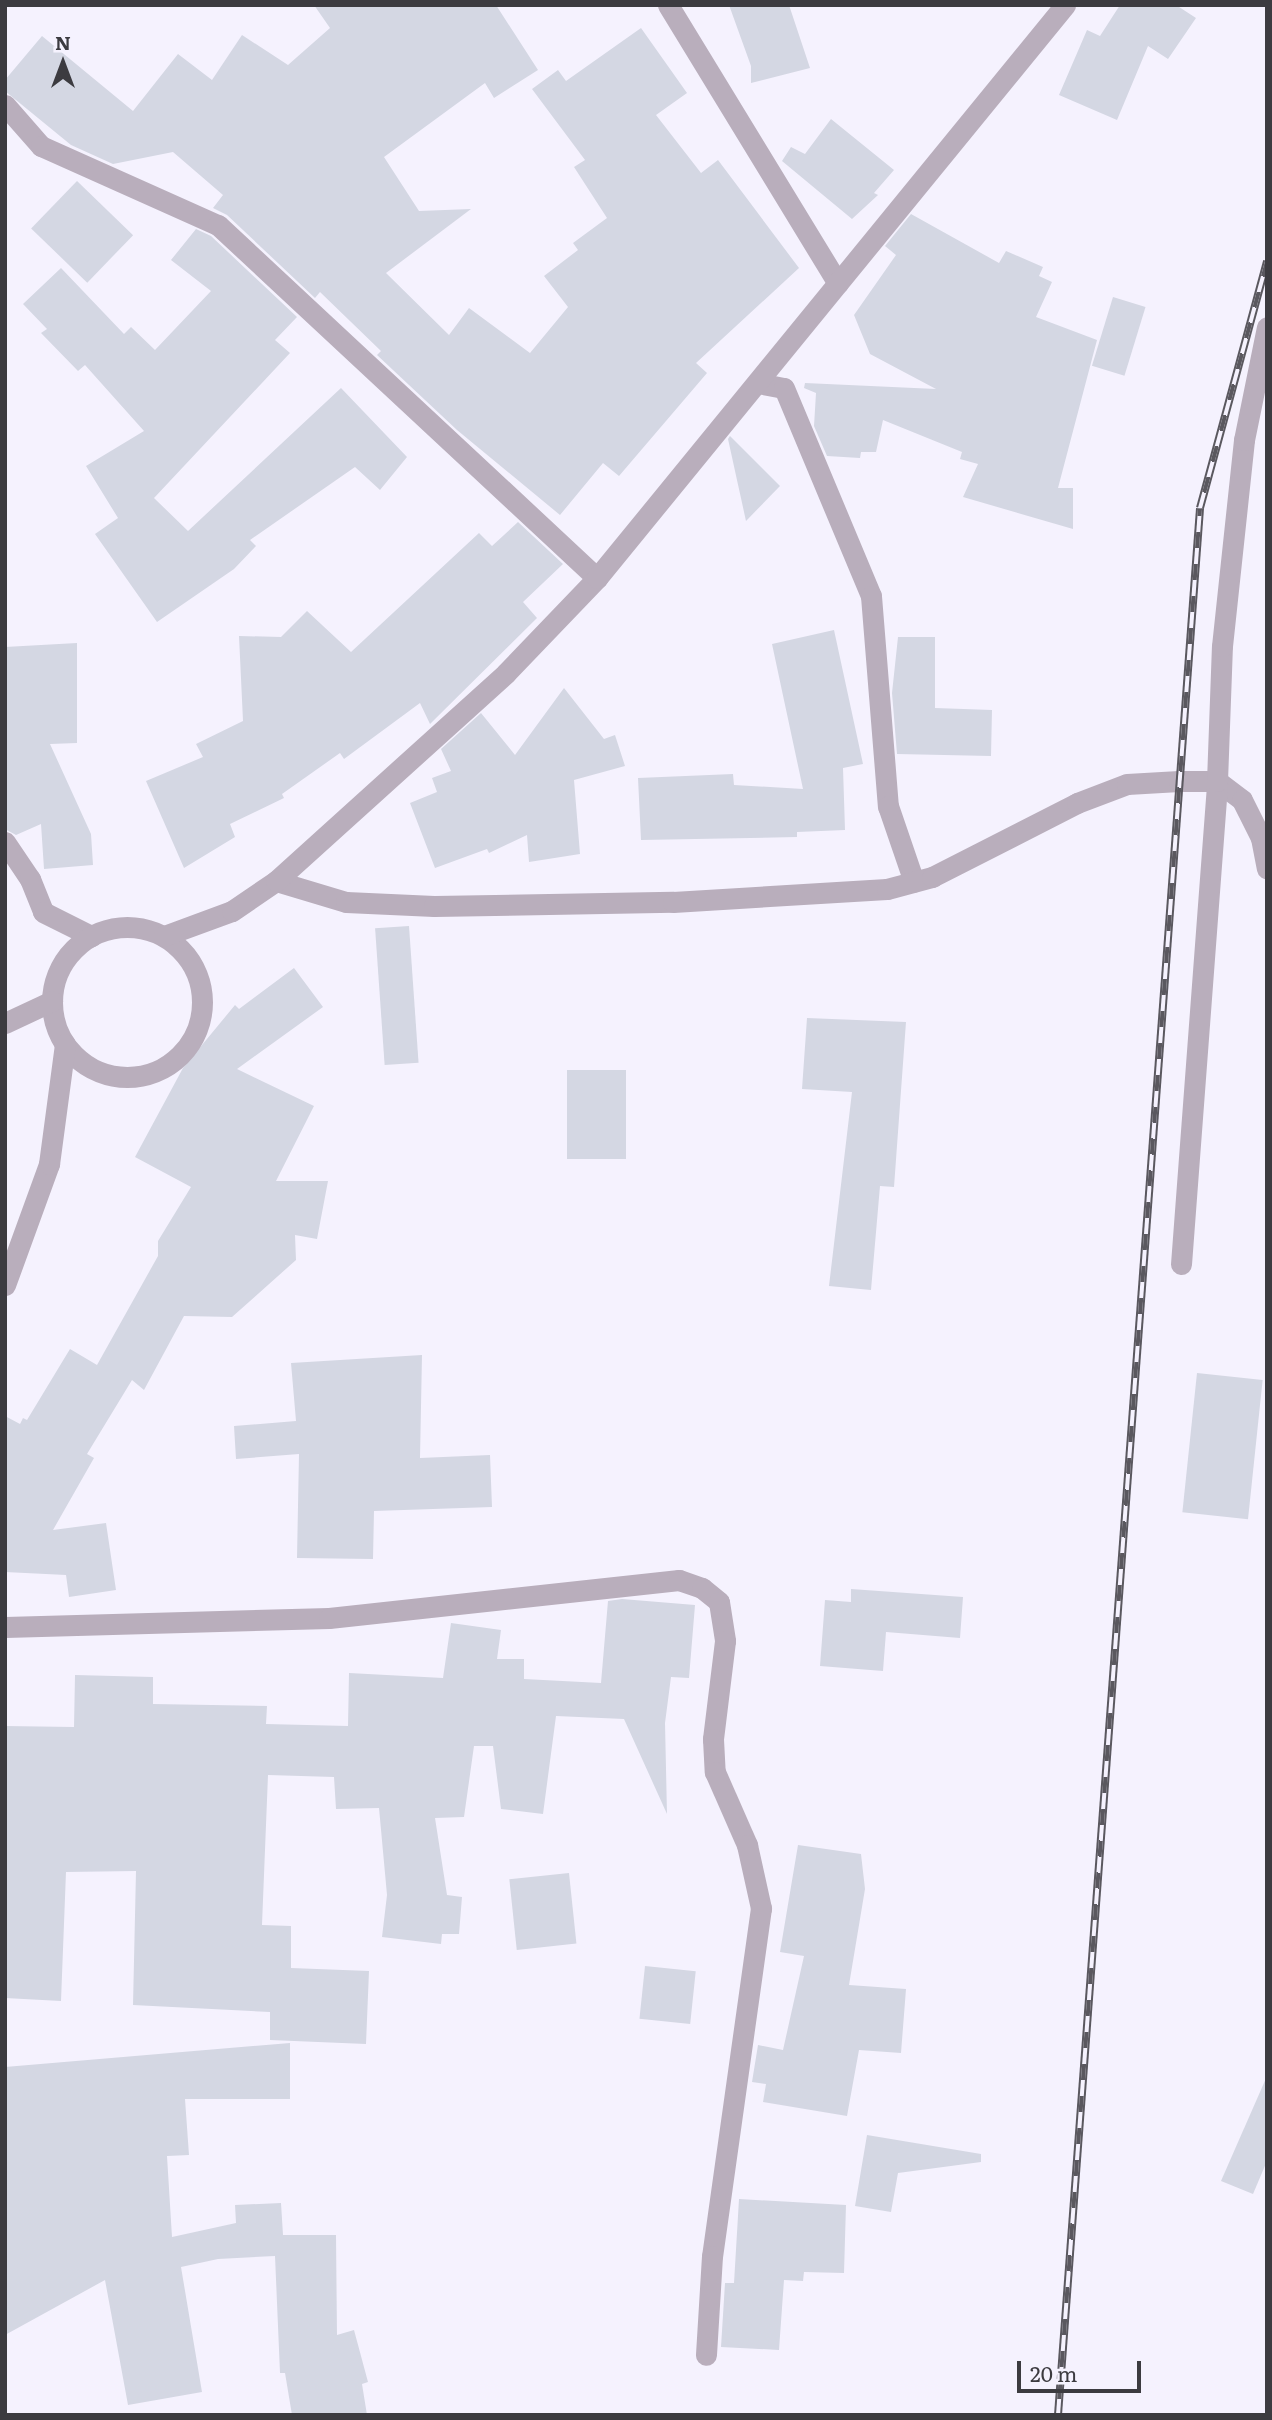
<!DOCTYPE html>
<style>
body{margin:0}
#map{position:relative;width:1272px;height:2420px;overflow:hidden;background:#f5f2fe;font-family:Literata,serif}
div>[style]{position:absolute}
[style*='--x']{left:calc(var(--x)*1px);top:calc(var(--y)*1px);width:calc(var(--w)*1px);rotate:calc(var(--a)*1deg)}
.building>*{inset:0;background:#d4d7e3;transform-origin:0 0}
.minor>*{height:21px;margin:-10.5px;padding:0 10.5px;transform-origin:10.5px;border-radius:10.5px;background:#b9aebc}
.minor>.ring{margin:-10.5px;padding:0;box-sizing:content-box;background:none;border:21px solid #b9aebc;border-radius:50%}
.rail>*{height:8px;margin-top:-4px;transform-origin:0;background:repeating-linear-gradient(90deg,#f5f2fe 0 16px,#5a585f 0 32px);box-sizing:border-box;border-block:2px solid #5a585f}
span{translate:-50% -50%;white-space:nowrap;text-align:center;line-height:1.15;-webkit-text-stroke:5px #f5f2fe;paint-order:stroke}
.frame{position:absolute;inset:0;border:7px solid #3c3b40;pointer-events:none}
.north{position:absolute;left:28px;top:28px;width:70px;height:70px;-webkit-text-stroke:5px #f5f2fe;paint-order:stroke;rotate:0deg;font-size:19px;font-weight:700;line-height:28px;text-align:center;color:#3c3b40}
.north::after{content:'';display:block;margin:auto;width:24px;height:32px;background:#3c3b40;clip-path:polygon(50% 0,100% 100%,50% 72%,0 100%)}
.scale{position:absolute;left:1017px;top:2361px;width:124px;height:32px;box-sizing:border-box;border:4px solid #3c3b40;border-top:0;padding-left:9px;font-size:21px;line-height:24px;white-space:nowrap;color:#3c3b40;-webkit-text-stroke:5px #f5f2fe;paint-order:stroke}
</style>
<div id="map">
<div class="building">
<div style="clip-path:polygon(314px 5px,496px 5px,538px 70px,494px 98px,485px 83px,384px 157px,419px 211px,471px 209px,386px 273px,449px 335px,469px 308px,530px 353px,568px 307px,544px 276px,578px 250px,573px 243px,607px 218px,574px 167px,585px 160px,532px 89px,558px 70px,566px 81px,641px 28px,687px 93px,656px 115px,701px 173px,718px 160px,799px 268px,696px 363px,707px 373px,619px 476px,603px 463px,560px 515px,457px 430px,377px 355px,381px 351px,320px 292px,315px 298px,227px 215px,213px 208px,223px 195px,173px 152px,113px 164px,71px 145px,5px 91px,5px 80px,42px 36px,133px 111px,178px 54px,212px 80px,242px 35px,288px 65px,330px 28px)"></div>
<div style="clip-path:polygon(729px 5px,789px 5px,810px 68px,751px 83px,751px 66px)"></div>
<div style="clip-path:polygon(1120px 5px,1176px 5px,1196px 18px,1168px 59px,1148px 46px,1117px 120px,1059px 95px,1087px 30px,1100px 36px)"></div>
<div style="clip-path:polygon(831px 119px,894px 170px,874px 193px,878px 195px,852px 219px,782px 161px,791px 147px,805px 154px)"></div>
<div style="left:77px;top:181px;width:78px;height:66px;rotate:44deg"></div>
<div style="clip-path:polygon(911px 214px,999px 263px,1006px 251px,1043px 267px,1039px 276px,1052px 282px,1036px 317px,1097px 340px,1058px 488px,1073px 488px,1073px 529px,963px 497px,978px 464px,960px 459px,962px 452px,883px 420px,876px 452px,861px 452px,860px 458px,827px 456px,814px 426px,816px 393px,804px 388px,805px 383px,936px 389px,870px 354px,854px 315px,896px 255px,885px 246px)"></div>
<div style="clip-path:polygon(196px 229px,211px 236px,297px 317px,275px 340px,290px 353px,154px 498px,188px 531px,341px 388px,407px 457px,380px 490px,355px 467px,250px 540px,256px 546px,234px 569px,157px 622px,95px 534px,118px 518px,86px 466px,144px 431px,85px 365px,78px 371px,41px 333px,47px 329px,23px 304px,61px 268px,124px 334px,131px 327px,155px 350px,211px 291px,171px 260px)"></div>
<div style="left:1113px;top:297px;width:34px;height:72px;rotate:17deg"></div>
<div style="clip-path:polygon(730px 436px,780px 486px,746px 521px,728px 439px)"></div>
<div style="clip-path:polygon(518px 522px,563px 564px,523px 602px,537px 618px,430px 724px,420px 703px,344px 759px,340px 753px,282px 794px,284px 798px,230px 824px,235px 837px,184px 868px,146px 781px,203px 757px,196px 744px,243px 721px,239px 636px,281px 637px,307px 611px,351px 652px,479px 533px,492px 546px)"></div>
<div style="clip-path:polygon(834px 630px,863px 764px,843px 768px,845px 830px,797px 832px,797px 837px,641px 840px,638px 778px,733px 774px,734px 785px,803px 789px,772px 644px)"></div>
<div style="clip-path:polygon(898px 637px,935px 637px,935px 708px,992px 710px,991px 756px,897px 754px,892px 693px)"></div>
<div style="clip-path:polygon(77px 643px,77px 743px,50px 744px,91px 834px,93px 865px,44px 869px,41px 824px,16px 835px,5px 829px,5px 647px)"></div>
<div style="clip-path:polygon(564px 688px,604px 739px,615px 735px,625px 766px,574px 780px,580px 854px,529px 862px,527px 835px,489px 853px,487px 849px,435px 868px,410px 803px,437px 792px,432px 778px,451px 771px,441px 749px,481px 713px,515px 755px)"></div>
<div style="left:409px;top:926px;width:137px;height:34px;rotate:86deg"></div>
<div style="clip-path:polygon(294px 968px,323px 1007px,237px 1069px,314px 1106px,276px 1181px,328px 1181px,317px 1239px,295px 1235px,296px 1260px,232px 1317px,184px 1316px,144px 1390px,132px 1380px,87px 1454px,94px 1458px,53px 1530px,106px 1523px,116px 1590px,69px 1597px,66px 1575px,5px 1572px,5px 1416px,20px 1424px,23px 1418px,27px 1420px,70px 1349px,97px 1365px,158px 1256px,158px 1241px,191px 1187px,135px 1157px,183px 1068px,235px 1005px,239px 1009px)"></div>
<div style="clip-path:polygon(807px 1018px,906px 1022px,894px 1187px,880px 1186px,871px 1290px,829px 1286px,852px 1092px,802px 1089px)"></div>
<div style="left:567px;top:1070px;width:59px;height:89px"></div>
<div style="clip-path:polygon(422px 1355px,420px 1458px,490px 1455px,492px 1507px,374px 1511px,373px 1559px,297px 1558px,299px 1454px,236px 1459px,234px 1426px,296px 1421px,291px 1363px)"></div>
<div style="left:1197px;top:1373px;width:66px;height:140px;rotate:6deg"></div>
<div style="clip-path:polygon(851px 1589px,963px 1597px,960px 1638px,886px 1632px,883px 1671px,820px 1666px,825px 1600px,851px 1602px)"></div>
<div style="clip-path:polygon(622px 1599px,695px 1605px,689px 1678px,671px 1677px,665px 1723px,667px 1814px,624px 1719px,556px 1716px,543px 1814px,501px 1809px,493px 1746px,474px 1746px,464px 1817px,435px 1818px,447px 1895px,462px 1897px,459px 1934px,442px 1934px,441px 1944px,382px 1937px,387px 1895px,379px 1808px,336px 1809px,334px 1777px,268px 1775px,262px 1925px,291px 1926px,291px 1968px,369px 1971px,366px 2044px,270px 2040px,270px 2012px,133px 2005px,136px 1871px,66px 1872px,61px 2001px,5px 1998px,5px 1726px,74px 1727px,75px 1675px,153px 1677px,153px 1704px,267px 1706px,266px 1724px,348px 1726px,349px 1673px,443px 1678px,451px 1623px,501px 1630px,497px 1659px,524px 1659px,524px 1679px,601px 1683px,608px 1601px)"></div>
<div style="clip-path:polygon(798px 1845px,861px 1854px,865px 1889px,849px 1985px,906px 1989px,901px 2053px,859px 2050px,847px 2116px,763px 2102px,766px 2084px,752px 2082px,758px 2045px,783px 2050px,804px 1956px,780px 1952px)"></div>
<div style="left:569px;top:1873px;width:71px;height:60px;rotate:84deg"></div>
<div style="left:645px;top:1966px;width:51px;height:53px;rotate:6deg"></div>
<div style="clip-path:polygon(290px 2043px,290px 2099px,185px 2099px,189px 2155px,167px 2156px,172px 2237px,236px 2223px,235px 2205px,281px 2203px,283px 2235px,336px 2235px,337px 2335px,354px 2330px,368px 2382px,362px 2384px,367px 2415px,292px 2415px,285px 2373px,280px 2373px,275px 2256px,218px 2259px,181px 2267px,202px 2392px,128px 2405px,105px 2280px,5px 2335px,5px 2067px)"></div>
<div style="clip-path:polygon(1267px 2076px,1267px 2161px,1253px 2194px,1221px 2181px)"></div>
<div style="clip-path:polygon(867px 2135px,981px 2154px,981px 2162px,898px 2173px,891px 2212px,855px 2206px)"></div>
<div style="clip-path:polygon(739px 2199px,846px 2205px,844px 2273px,804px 2272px,803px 2281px,784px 2280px,779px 2350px,721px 2347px,725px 2283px,734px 2283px)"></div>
</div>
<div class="minor">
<div style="--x:668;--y:5;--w:326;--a:58.6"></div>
<div style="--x:5;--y:105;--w:55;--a:48.7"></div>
<div style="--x:41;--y:146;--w:194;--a:24.1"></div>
<div style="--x:218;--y:225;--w:518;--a:42.97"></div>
<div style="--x:758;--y:383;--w:26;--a:11"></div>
<div style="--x:784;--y:388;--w:225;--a:67.3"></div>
<div style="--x:871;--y:596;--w:211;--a:85.4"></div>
<div style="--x:888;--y:806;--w:80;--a:71.1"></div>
<div style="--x:5;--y:842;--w:45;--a:56"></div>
<div style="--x:30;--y:879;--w:35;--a:68"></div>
<div style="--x:43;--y:912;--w:54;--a:26.6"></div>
<div style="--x:276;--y:881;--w:73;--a:16.7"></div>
<div style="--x:346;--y:902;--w:88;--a:2.6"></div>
<div style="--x:434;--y:906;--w:239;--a:-1"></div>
<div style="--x:673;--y:902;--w:214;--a:-3.5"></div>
<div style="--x:887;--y:889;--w:47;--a:-14.9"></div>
<div style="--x:932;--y:877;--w:163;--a:-27"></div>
<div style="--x:1077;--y:803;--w:53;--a:-20.8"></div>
<div style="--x:1127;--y:784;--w:52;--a:-3.3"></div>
<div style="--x:1179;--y:781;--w:38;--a:0"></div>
<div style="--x:1217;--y:781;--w:31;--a:37"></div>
<div style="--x:1242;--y:800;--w:42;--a:63.4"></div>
<div style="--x:1261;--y:838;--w:31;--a:79"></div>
<div class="ring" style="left:52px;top:927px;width:129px;height:129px"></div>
<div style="--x:164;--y:936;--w:72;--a:-20.2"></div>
<div style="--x:232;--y:911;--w:53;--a:-34.3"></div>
<div style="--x:276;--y:881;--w:310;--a:-42.1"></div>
<div style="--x:506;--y:673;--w:132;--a:-46.2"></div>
<div style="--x:597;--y:578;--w:740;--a:-50.76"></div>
<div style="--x:5;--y:1023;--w:52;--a:-25.1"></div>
<div style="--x:1181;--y:1264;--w:484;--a:-85.7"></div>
<div style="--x:1217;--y:781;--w:135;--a:-87.9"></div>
<div style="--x:1222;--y:646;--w:207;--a:-83.9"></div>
<div style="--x:1244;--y:440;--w:115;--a:-78.5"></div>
<div style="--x:5;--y:1285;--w:129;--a:-70"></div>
<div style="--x:49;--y:1164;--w:121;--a:-82.4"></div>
<div style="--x:5;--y:1627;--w:324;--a:-1.6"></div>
<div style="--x:329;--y:1618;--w:352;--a:-6.2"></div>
<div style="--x:679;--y:1580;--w:24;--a:19"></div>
<div style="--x:702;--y:1588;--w:22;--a:39"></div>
<div style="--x:719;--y:1602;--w:39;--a:81"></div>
<div style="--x:725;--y:1641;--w:99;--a:97"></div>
<div style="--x:713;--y:1739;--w:33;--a:87"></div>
<div style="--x:715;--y:1772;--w:80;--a:66.3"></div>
<div style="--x:747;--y:1845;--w:65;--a:77.5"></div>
<div style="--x:761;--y:1908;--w:351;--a:98"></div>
<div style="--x:712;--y:2256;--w:99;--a:93.5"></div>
</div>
<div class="rail">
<div style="--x:1058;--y:2415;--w:1912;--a:-85.74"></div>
<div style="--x:1200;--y:508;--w:256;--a:-74.8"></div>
</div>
<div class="frame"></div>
<div class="north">N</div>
<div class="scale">20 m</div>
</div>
